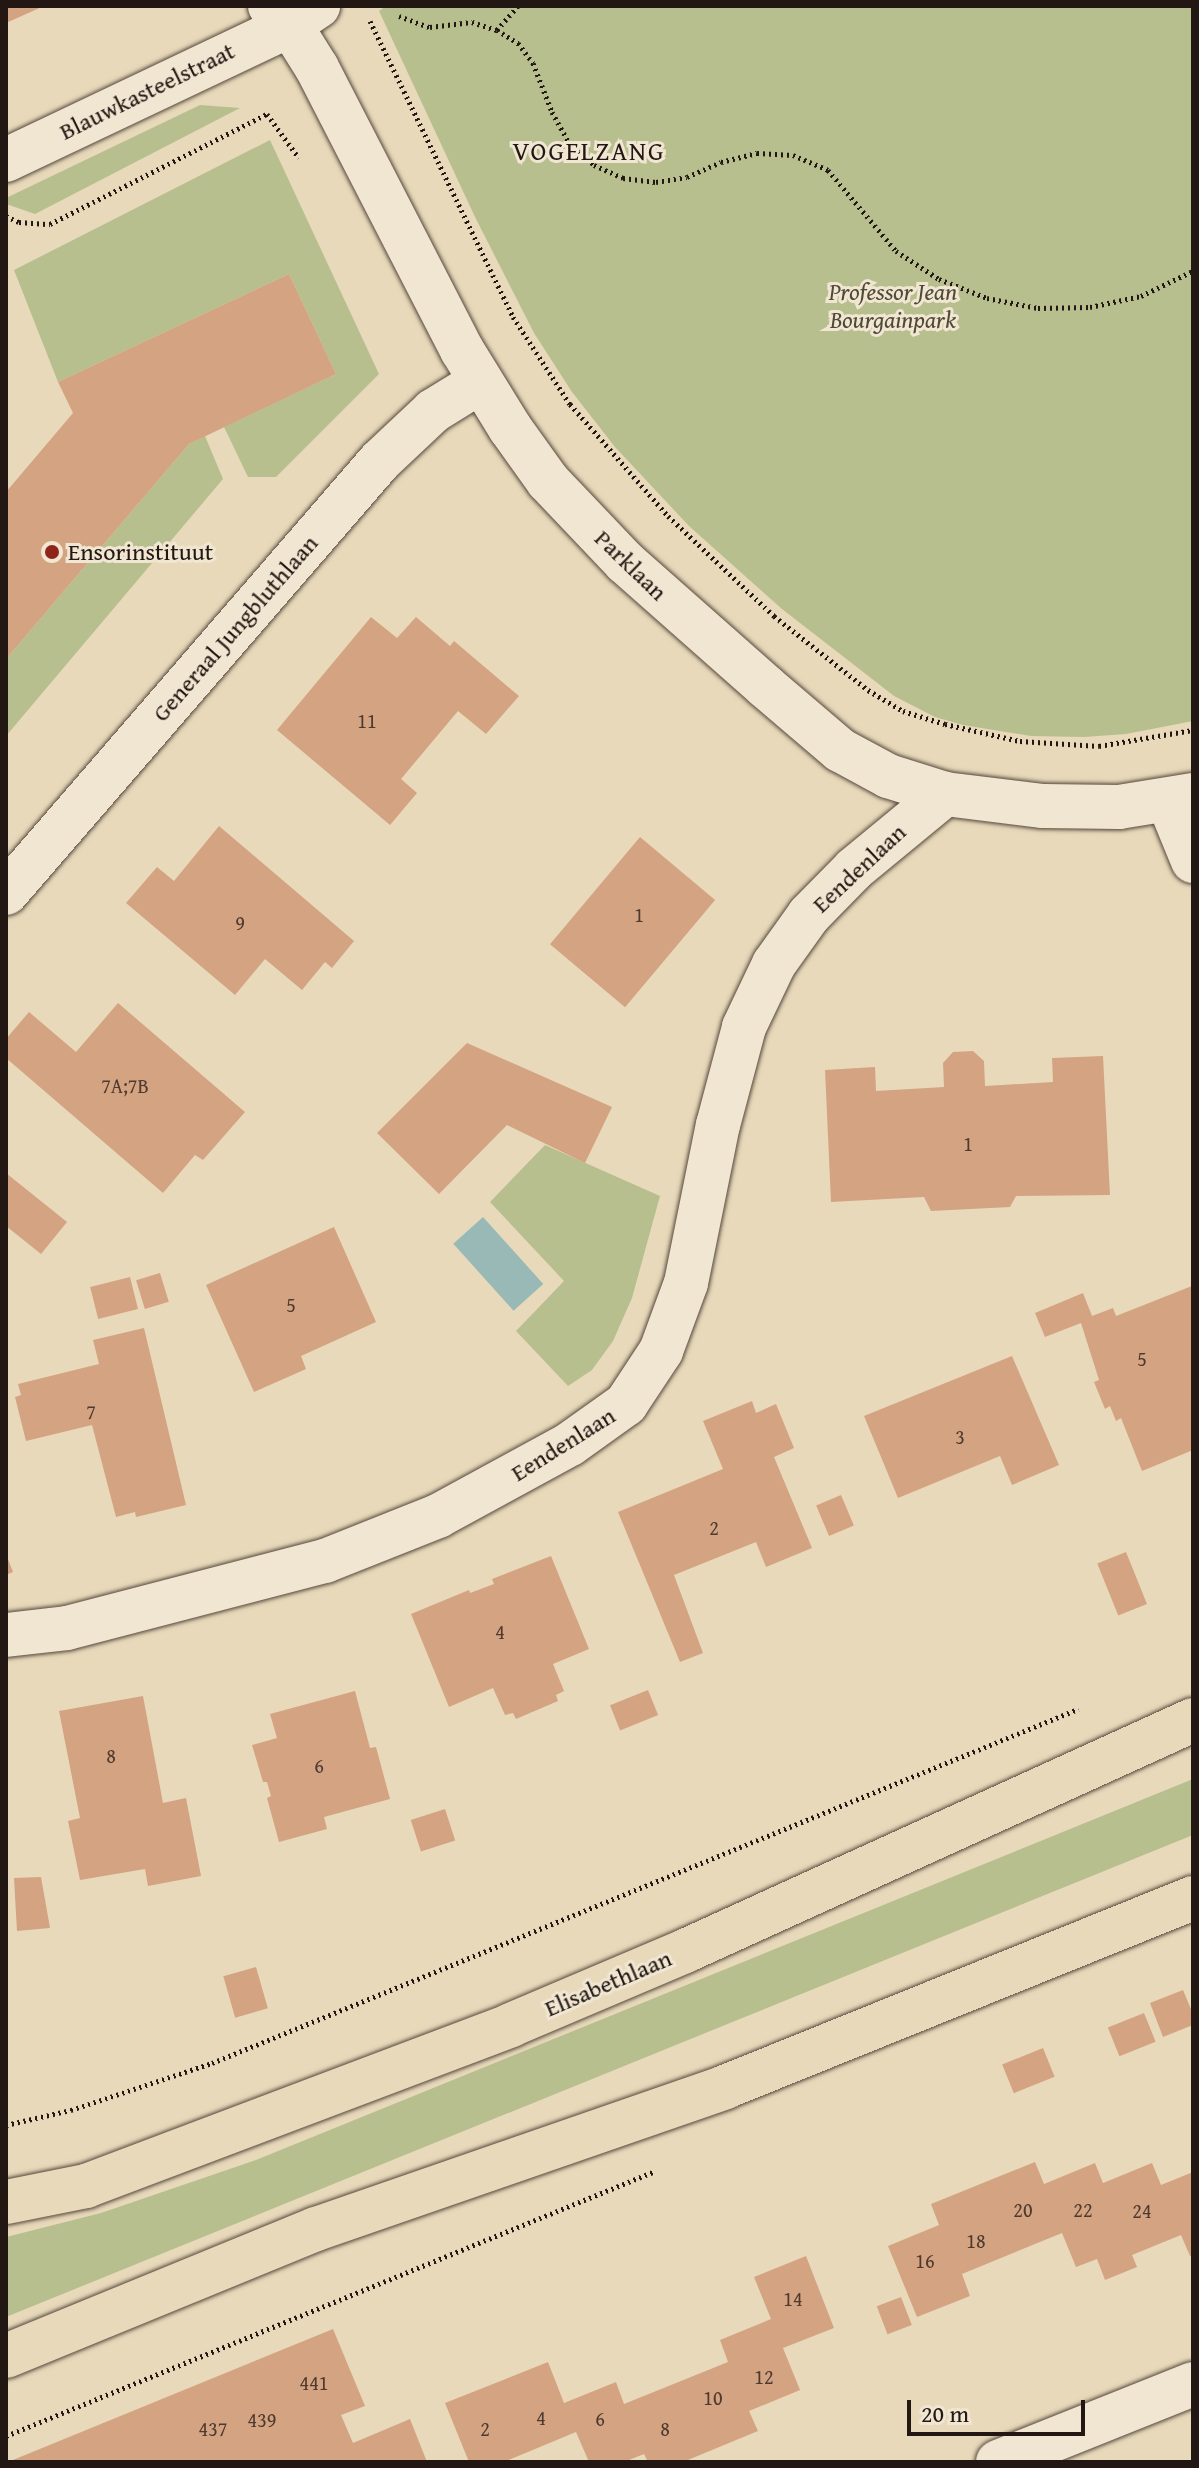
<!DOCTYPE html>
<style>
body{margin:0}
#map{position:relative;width:1199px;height:2468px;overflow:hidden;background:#e8d9ba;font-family:"Gentium Book Plus",serif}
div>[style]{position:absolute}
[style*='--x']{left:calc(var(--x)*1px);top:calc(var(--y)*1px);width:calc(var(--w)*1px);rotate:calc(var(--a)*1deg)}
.green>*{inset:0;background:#b8bf8e}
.water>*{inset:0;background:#98b9b5;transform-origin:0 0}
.building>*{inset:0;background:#d4a382;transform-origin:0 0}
.path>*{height:5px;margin-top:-2.5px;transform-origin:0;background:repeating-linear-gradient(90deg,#221712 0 2px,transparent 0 6px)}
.roads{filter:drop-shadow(0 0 2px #54483c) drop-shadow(0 0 2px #54483c)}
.minor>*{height:44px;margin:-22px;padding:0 22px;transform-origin:22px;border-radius:22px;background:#f0e6d2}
.major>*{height:44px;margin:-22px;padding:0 22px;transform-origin:22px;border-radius:22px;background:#e8d9ba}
.dots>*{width:22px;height:22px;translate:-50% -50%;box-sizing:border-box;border:4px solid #f0e6d2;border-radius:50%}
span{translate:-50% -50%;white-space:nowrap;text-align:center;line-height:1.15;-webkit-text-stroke:6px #f0e6d2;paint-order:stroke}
.number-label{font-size:20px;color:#4e3a2e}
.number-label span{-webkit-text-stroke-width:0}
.street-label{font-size:24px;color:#221712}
.park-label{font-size:24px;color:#4f4937;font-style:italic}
.poi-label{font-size:24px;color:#221712}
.left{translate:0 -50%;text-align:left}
.neighbourhood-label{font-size:26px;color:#221712;letter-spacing:2px}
.frame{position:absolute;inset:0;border:8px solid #221712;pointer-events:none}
.scale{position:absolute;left:907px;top:2400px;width:178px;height:36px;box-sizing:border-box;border:4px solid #221712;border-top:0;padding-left:10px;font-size:24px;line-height:28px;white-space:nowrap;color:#221712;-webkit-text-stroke:6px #f0e6d2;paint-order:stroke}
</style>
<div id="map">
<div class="green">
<div style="clip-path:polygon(386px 6px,1193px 6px,1193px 721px,1126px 734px,1084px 737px,1031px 736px,963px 725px,935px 717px,894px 696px,782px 609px,689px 526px,615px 447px,572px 392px,534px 333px,475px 217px,379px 11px)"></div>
<div style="clip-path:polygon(200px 105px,240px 108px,35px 214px,6px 204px,6px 198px)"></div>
<div style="clip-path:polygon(270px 140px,379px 374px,276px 477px,248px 477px,224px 427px,336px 374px,289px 274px,58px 382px,14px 270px)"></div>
<div style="clip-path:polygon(205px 436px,223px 479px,6px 736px,6px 659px,189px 444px)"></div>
<div style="clip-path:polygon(545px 1145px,660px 1196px,632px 1298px,613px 1341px,592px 1370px,568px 1386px,516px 1331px,564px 1281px,490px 1202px)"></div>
<div style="clip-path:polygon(1193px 1779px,1193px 1835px,6px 2317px,6px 2237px,101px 2213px,256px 2160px)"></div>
</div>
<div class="water">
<div style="left:483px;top:1217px;width:90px;height:40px;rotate:48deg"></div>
</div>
<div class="building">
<div style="clip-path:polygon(6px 6px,44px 6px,6px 23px)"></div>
<div style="clip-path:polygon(289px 274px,336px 374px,189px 444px,6px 659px,6px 492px,73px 413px,58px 382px)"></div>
<div style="clip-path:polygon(371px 617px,397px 638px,416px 617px,450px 646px,454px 641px,519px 696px,486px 734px,458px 711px,401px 779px,417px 793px,390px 825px,277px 730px)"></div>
<div style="clip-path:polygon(219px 826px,354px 941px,332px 968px,325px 962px,302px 990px,265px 959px,235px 995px,126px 903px,157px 867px,174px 881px)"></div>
<div style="left:640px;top:837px;width:98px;height:140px;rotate:40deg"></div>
<div style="clip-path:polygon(118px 1003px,245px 1112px,203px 1160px,195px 1155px,163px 1193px,6px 1058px,6px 1039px,29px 1012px,76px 1052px)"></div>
<div style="clip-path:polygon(467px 1043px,612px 1107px,585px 1163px,507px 1125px,439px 1194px,377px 1133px)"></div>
<div style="clip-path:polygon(973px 1051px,984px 1061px,985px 1086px,1053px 1082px,1052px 1058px,1103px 1056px,1110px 1195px,1016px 1196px,1010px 1207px,931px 1211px,924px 1197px,831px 1202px,825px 1070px,875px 1067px,876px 1091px,944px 1087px,943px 1063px,953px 1052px)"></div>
<div style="clip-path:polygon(6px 1173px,67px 1222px,41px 1254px,6px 1226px)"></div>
<div style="clip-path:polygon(334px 1227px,376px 1322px,301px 1356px,306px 1369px,254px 1392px,206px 1285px)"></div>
<div style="left:160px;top:1273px;width:30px;height:25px;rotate:73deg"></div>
<div style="left:130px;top:1277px;width:33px;height:41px;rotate:76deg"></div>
<div style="clip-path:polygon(1192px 1286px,1193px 1450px,1142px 1471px,1121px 1418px,1116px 1421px,1110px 1406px,1105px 1409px,1094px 1382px,1099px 1380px,1081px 1323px,1045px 1337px,1035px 1313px,1083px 1293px,1092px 1316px,1113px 1308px,1116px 1316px)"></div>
<div style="clip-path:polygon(144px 1328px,186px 1505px,136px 1517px,135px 1512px,116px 1517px,92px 1425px,26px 1441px,15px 1397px,21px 1395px,18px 1384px,99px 1364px,93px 1340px)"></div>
<div style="clip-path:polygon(1012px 1356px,1059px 1465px,1012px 1485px,1000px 1456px,898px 1498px,864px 1416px)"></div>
<div style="clip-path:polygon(752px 1401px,756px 1413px,776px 1404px,794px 1448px,774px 1457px,812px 1548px,766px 1567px,756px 1542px,674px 1575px,703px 1653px,680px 1662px,618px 1512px,723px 1469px,703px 1421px)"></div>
<div style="left:841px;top:1495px;width:33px;height:27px;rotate:67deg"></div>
<div style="left:1126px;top:1552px;width:56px;height:31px;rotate:68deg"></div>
<div style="clip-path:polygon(6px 1554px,13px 1572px,6px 1575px)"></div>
<div style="clip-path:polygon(551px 1556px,589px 1649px,553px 1664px,564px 1691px,556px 1695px,558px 1701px,516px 1719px,513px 1713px,505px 1715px,493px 1688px,449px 1707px,411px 1614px,469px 1590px,470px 1593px,494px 1584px,492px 1579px)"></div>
<div style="left:648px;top:1690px;width:27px;height:41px;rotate:68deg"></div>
<div style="clip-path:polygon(355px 1691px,370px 1748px,376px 1747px,390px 1799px,324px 1817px,327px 1829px,279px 1842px,267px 1798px,271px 1796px,267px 1782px,263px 1782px,252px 1745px,277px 1738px,270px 1714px)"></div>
<div style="clip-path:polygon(143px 1696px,163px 1803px,186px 1798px,201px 1876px,148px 1886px,145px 1869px,80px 1880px,68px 1821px,80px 1818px,59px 1711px)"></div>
<div style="left:445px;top:1809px;width:33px;height:36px;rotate:72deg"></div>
<div style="clip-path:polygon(41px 1877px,50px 1928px,17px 1931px,14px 1878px)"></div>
<div style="left:256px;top:1967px;width:43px;height:34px;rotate:74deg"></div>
<div style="clip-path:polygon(1183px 1990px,1193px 2014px,1193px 2025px,1163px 2037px,1150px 2003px)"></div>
<div style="left:1144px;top:2013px;width:31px;height:39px;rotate:68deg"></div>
<div style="left:1043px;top:2048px;width:31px;height:44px;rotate:68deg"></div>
<div style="clip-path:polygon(1035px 2162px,1044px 2184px,1095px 2163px,1103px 2183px,1152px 2163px,1161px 2185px,1193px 2172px,1193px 2255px,1190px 2256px,1181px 2235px,1132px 2255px,1137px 2267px,1105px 2280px,1097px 2259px,1076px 2267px,1062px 2233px,962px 2274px,970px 2296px,917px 2317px,888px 2246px,939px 2225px,931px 2204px)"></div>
<div style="clip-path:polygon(806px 2256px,834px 2328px,783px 2348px,800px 2390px,749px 2411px,758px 2431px,683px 2462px,648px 2462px,644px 2454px,624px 2462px,589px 2462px,576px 2432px,504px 2462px,469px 2462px,445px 2403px,548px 2362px,564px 2403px,616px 2382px,624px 2404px,728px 2362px,720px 2340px,771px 2319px,754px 2277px)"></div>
<div style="left:901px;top:2297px;width:30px;height:26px;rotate:69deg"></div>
<div style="clip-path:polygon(333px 2329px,365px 2406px,341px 2415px,353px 2443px,410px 2419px,427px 2462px,8px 2462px)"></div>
</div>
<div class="path">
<div style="--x:399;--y:16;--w:33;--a:20"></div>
<div style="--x:430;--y:27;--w:42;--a:-6.8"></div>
<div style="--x:472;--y:22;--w:26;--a:18"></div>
<div style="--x:497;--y:30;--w:25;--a:32"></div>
<div style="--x:518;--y:43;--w:25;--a:53"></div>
<div style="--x:533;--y:63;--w:53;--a:68.8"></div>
<div style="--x:552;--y:112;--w:35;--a:61"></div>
<div style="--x:569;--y:143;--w:33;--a:41"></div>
<div style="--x:594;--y:165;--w:32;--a:24"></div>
<div style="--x:623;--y:178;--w:33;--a:7"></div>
<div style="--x:656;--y:182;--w:31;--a:-9"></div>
<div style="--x:687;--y:177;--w:37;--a:-24"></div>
<div style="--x:721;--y:162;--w:37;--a:-14"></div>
<div style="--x:757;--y:153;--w:36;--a:3"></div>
<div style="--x:793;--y:155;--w:38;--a:23"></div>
<div style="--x:828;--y:170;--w:106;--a:50"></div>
<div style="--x:896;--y:251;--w:51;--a:33.1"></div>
<div style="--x:939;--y:279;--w:52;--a:21.6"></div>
<div style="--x:987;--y:298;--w:52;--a:11.1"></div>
<div style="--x:1038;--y:308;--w:52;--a:-1.1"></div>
<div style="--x:1090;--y:307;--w:52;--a:-12.2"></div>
<div style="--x:1141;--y:296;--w:58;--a:-25.7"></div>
<div style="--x:370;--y:21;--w:329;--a:64.2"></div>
<div style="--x:513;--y:317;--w:104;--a:56.8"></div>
<div style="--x:570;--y:404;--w:149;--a:48.8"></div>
<div style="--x:668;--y:516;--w:146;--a:43.3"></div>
<div style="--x:774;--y:616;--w:120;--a:38.2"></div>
<div style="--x:868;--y:690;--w:41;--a:31"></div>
<div style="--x:903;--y:711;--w:44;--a:17.2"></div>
<div style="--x:945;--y:724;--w:77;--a:12.8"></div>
<div style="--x:1020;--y:741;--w:79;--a:3.6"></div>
<div style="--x:1099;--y:746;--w:95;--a:-9.7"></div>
<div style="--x:497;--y:30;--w:32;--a:-49"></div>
<div style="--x:6;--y:216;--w:14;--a:25"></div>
<div style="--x:19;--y:222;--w:31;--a:4"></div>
<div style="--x:50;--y:224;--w:243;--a:-26.9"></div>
<div style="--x:267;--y:114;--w:54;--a:54"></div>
<div style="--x:6;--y:2125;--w:67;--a:-13"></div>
<div style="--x:71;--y:2110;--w:149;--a:-18.4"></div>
<div style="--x:212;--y:2063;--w:936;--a:-22.23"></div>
<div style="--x:6;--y:2436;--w:699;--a:-22.2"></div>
</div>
<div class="roads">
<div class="minor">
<div style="--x:270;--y:6;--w:28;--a:44"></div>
<div style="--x:290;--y:25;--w:51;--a:57.9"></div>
<div style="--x:317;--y:68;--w:317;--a:62.8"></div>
<div style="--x:462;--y:350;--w:92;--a:58.4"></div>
<div style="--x:510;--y:428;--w:65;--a:54.4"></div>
<div style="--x:548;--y:481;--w:112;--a:46.5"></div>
<div style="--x:625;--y:562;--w:187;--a:41.5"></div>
<div style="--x:765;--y:686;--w:99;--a:40.5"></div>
<div style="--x:840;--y:750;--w:55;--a:28.4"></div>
<div style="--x:888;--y:776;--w:60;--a:17.5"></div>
<div style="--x:945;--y:794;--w:99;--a:7"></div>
<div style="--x:1043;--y:806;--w:76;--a:0.8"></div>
<div style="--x:1119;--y:807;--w:75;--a:-9.2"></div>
<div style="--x:6;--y:160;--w:314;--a:-25.4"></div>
<div style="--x:290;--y:25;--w:34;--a:-34"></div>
<div style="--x:1168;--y:800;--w:66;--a:67.7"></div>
<div style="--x:6;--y:893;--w:571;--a:-49.12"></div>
<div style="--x:380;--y:461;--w:73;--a:-43.3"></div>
<div style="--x:433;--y:411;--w:55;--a:-31.7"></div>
<div style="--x:6;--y:1635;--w:61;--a:-6.5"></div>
<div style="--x:67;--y:1628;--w:267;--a:-14.6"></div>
<div style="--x:325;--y:1561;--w:122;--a:-21.7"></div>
<div style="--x:438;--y:1516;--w:150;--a:-28.6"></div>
<div style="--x:570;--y:1444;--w:69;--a:-35.5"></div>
<div style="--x:626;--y:1404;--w:64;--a:-56.6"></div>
<div style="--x:661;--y:1351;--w:72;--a:-69.8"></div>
<div style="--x:686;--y:1283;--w:161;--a:-78.6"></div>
<div style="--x:718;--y:1125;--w:101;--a:-75.1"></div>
<div style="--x:744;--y:1027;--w:70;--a:-64.5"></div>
<div style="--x:774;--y:964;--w:60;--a:-54.5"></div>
<div style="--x:809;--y:915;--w:64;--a:-45.6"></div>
<div style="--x:854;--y:869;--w:118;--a:-39.5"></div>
<div style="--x:998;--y:2462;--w:210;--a:-21.8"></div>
</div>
<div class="major">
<div style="--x:6;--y:2202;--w:82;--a:-11.3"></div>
<div style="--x:86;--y:2186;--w:454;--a:-20.7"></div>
<div style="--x:511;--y:2025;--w:189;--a:-23"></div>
<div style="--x:685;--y:1951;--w:558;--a:-24.45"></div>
<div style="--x:6;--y:2356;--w:335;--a:-22.3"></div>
<div style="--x:316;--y:2229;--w:433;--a:-19.1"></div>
<div style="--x:725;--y:2087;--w:505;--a:-21.99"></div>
</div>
</div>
<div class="dots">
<div style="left:52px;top:552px;background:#8f2418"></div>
</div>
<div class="number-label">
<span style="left:367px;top:720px">11</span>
<span style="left:639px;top:914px">1</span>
<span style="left:240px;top:922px">9</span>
<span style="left:125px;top:1085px">7A;7B</span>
<span style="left:968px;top:1143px">1</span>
<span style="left:291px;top:1304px">5</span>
<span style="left:1142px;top:1358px">5</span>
<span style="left:91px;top:1411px">7</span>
<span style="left:960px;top:1436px">3</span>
<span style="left:714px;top:1527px">2</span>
<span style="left:500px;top:1631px">4</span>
<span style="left:111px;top:1755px">8</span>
<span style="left:319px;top:1765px">6</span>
<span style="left:1023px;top:2209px">20</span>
<span style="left:1083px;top:2209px">22</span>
<span style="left:1142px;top:2210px">24</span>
<span style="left:976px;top:2240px">18</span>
<span style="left:925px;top:2260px">16</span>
<span style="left:793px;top:2298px">14</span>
<span style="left:764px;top:2376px">12</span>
<span style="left:314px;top:2382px">441</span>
<span style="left:713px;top:2397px">10</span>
<span style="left:541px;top:2417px">4</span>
<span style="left:600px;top:2418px">6</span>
<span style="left:262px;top:2419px">439</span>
<span style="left:213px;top:2428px">437</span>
<span style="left:485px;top:2428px">2</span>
<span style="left:665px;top:2428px">8</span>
</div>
<div class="street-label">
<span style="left:147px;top:91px;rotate:-26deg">Blauwkasteelstraat</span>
<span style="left:631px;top:565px;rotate:44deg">Parklaan</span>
<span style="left:235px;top:628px;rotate:-49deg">Generaal Jungbluthlaan</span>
<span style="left:859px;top:868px;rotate:-43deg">Eendenlaan</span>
<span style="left:563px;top:1444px;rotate:-32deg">Eendenlaan</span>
<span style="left:608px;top:1983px;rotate:-23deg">Elisabethlaan</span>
</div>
<div class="park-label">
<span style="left:893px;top:306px">Professor Jean<br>Bourgainpark</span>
</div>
<div class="poi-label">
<span class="left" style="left:68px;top:552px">Ensorinstituut</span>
</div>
<div class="neighbourhood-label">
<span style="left:589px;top:151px">VOGELZANG</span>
</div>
<div class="frame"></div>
<div class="scale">20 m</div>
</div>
